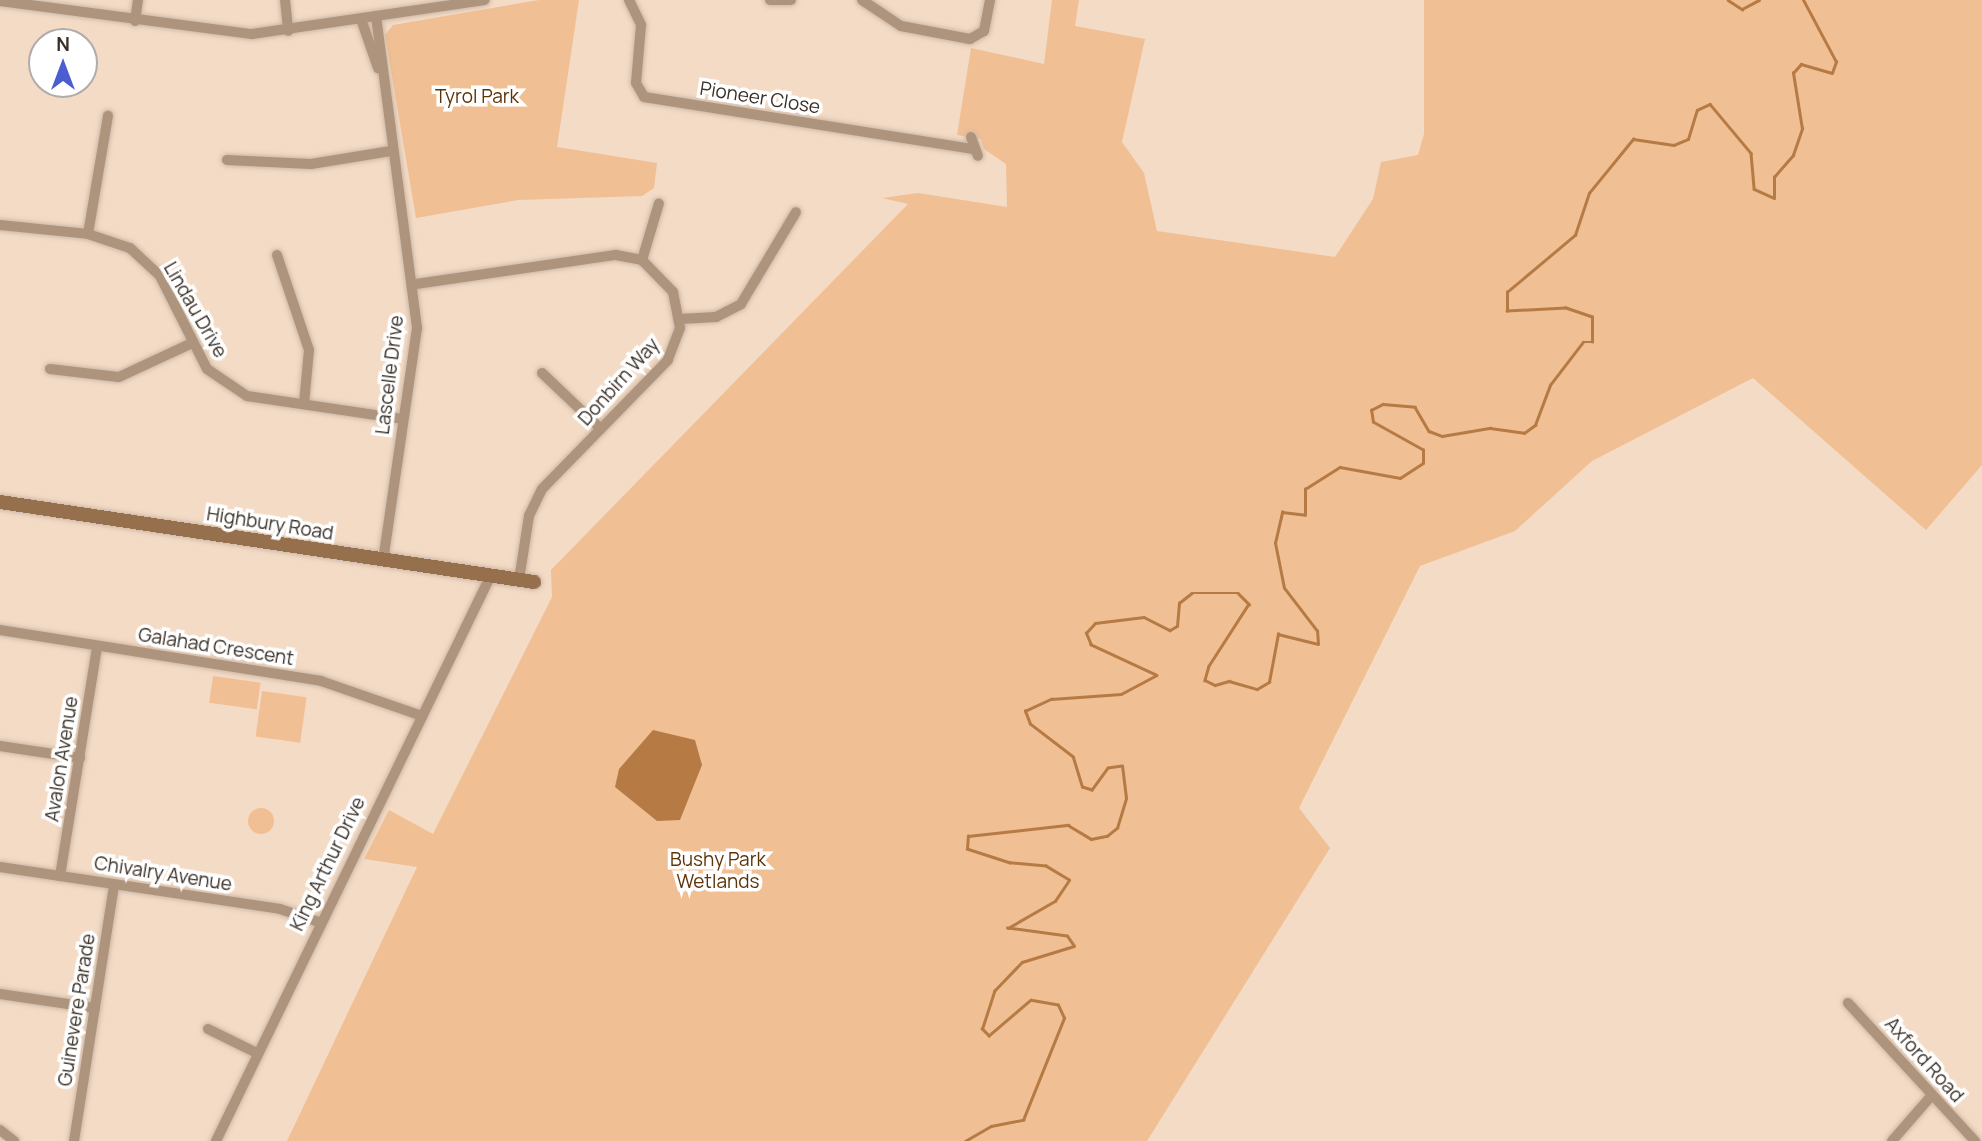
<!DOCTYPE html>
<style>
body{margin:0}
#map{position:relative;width:1982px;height:1141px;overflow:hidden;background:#f3dbc6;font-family:Manrope,sans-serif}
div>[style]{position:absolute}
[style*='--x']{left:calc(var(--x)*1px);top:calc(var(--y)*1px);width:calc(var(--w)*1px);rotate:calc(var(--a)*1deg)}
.green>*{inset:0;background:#f1bf94;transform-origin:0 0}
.round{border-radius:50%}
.water>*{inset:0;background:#b67b44}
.stream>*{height:2.5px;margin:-1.25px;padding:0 1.25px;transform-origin:1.25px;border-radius:1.25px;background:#b67b44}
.roads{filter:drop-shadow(0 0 2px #ceb9a6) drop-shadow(0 0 2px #ceb9a6)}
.minor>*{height:10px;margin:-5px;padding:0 5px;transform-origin:5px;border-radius:5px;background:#af947d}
.secondary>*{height:14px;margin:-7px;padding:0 7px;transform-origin:7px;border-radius:7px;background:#966f4d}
span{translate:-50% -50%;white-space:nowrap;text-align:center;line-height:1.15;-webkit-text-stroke:7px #fff;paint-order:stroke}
.park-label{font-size:19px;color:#5d3408}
.street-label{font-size:19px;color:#393028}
.north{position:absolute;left:28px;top:28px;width:70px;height:70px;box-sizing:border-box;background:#fff;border:2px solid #b0aca9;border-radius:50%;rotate:0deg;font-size:19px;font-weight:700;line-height:28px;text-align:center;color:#393028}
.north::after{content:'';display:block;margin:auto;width:24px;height:32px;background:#4a5dd1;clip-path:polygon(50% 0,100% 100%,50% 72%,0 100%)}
</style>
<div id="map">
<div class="green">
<div style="clip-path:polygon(539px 0,579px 0,557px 147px,657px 163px,654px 188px,642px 196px,518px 200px,416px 218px,385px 35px,393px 25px)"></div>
<div style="clip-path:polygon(1052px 0,1079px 0,1075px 26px,1145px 39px,1122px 142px,1144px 173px,1157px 231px,1335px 257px,1373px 199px,1381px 162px,1418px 155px,1424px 134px,1424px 0,1982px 0,1982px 465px,1926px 530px,1753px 378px,1592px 461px,1515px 531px,1420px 566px,1299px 808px,1330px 848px,1147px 1141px,287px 1141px,417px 867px,364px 859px,389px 810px,433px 834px,552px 597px,551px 570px,908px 204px,882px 198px,918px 193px,1007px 207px,1006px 164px,984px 149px,981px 139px,957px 135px,971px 48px,1044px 64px)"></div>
<div style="left:213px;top:676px;width:48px;height:27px;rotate:8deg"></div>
<div style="left:262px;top:691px;width:45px;height:46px;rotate:8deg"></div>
<div class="round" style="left:248px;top:808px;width:26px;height:26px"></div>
</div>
<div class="water">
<div style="clip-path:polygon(653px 730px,695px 740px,702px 765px,680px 820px,657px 821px,615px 787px,619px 769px)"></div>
</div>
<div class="stream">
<div style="--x:1728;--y:0;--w:17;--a:33"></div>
<div style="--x:1742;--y:9;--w:19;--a:-28"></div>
<div style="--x:965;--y:1141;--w:30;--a:-30"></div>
<div style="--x:991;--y:1126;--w:33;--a:-11"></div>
<div style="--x:1023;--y:1120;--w:110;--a:-68.1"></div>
<div style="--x:1064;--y:1018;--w:14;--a:-115"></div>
<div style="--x:1058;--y:1005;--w:27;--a:-170"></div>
<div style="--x:1031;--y:1000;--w:55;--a:139.4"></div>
<div style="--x:989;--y:1036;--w:10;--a:-135"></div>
<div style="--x:982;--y:1029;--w:40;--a:-72"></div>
<div style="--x:994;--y:991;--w:40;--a:-46"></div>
<div style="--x:1022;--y:962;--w:54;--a:-17.1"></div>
<div style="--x:1074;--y:946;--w:12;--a:-125"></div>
<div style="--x:1067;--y:936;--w:60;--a:-172.3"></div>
<div style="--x:1008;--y:928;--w:54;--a:-29.9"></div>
<div style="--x:1055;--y:901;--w:25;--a:-56"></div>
<div style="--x:1069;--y:880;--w:27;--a:-149"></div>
<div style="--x:1046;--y:866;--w:36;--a:-175"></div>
<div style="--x:1010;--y:863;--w:45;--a:-162"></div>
<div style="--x:967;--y:849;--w:13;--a:-86"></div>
<div style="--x:968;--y:836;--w:101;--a:-6.3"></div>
<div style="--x:1068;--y:825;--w:27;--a:31"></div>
<div style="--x:1091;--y:839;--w:16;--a:-11"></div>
<div style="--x:1107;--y:836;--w:13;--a:-39"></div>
<div style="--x:1117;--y:828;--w:31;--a:-73"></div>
<div style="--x:1126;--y:798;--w:32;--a:-97"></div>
<div style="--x:1122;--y:766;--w:14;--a:172"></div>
<div style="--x:1108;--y:768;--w:27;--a:126"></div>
<div style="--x:1092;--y:790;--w:10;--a:-163"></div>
<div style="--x:1082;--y:787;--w:31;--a:-107"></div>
<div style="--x:1073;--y:757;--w:54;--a:-142.5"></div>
<div style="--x:1030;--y:724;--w:14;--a:-111"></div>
<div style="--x:1025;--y:711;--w:29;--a:-25"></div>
<div style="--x:1051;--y:699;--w:70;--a:-4.1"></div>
<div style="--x:1121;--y:694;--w:40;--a:-28"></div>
<div style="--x:1156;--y:675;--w:72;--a:-155.2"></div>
<div style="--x:1091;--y:645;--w:13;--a:-113"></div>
<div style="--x:1086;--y:633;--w:13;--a:-48"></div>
<div style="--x:1095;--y:623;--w:49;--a:-7"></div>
<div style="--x:1144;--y:617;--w:29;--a:27"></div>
<div style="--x:1170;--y:630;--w:8;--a:-30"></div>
<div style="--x:1177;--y:626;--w:23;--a:-85"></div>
<div style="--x:1179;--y:603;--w:16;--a:-38"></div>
<div style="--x:1192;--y:593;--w:46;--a:0"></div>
<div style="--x:1238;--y:593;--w:16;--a:45"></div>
<div style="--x:1249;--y:604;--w:74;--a:122.8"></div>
<div style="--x:1209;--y:666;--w:15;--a:106"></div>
<div style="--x:1205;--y:680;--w:11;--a:27"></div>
<div style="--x:1215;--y:685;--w:15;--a:-16"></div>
<div style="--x:1229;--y:681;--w:29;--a:16"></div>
<div style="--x:1257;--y:689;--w:14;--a:-30"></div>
<div style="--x:1269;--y:682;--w:49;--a:-79.4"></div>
<div style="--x:1278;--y:634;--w:41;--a:14"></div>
<div style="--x:1318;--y:644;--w:13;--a:-94"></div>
<div style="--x:1317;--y:631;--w:54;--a:-127.5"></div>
<div style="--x:1284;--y:588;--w:46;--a:-101.3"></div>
<div style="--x:1275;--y:543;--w:32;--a:-77"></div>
<div style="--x:1282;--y:512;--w:23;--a:7"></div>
<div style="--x:1305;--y:515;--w:26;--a:-90"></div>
<div style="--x:1305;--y:489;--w:41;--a:-32.2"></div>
<div style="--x:1340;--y:467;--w:61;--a:10.4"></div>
<div style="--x:1400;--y:478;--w:27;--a:-33"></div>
<div style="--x:1423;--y:463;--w:13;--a:-90"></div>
<div style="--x:1423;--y:450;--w:57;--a:-150.8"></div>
<div style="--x:1373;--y:422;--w:12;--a:-99"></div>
<div style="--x:1371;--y:410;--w:13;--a:-27"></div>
<div style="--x:1383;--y:404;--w:32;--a:5"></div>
<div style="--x:1415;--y:407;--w:28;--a:60"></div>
<div style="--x:1429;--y:431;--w:14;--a:21"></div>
<div style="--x:1442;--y:436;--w:49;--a:-9.5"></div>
<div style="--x:1490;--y:428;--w:34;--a:8"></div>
<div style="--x:1524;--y:433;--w:14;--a:-36"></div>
<div style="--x:1535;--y:425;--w:43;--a:-69.4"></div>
<div style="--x:1550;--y:385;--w:54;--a:-52.5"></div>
<div style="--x:1583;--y:342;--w:9;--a:0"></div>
<div style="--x:1592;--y:342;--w:25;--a:-90"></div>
<div style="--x:1592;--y:317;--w:28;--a:-161"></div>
<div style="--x:1566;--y:308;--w:59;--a:177.1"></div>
<div style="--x:1507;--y:311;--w:19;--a:-90"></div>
<div style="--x:1507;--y:292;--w:89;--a:-40"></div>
<div style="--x:1575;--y:235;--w:44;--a:-71.6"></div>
<div style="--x:1589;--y:193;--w:70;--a:-50.8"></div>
<div style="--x:1633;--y:139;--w:41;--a:8.3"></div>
<div style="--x:1674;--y:145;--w:15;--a:-23"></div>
<div style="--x:1688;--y:139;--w:30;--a:-73"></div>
<div style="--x:1697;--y:110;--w:14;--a:-25"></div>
<div style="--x:1710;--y:104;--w:64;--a:50.1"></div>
<div style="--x:1751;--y:153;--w:36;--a:85"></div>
<div style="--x:1754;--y:189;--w:22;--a:24"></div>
<div style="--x:1774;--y:198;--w:21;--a:-90"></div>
<div style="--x:1774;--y:177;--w:29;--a:-49"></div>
<div style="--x:1793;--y:155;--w:28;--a:-71"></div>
<div style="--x:1802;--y:129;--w:57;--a:-99.1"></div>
<div style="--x:1793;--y:73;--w:12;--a:-48"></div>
<div style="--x:1801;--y:64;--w:32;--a:16"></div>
<div style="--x:1832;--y:73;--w:12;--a:-70"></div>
<div style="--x:1836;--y:62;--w:70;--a:-118"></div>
</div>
<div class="roads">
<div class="minor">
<div style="--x:285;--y:0;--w:31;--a:84"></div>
<div style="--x:629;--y:0;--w:28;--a:64"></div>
<div style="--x:641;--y:25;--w:58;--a:94.9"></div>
<div style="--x:636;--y:83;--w:16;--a:60"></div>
<div style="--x:644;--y:97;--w:332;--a:9"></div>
<div style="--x:770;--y:0;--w:21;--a:0"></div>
<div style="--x:862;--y:0;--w:47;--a:33.7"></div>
<div style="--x:901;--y:26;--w:70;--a:10.7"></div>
<div style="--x:970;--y:39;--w:16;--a:-30"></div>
<div style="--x:984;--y:31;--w:32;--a:-79"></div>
<div style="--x:0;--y:1;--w:254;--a:7.5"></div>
<div style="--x:252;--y:34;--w:235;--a:-8.3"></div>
<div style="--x:376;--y:16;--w:315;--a:82.5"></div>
<div style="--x:417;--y:328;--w:234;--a:98.3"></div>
<div style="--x:361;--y:19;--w:52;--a:70.9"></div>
<div style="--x:135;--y:21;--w:21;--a:-82"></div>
<div style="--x:971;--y:137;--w:20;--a:70"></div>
<div style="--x:227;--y:160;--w:84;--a:2.7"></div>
<div style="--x:311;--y:164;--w:81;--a:-9.2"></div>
<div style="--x:0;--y:225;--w:88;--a:5.8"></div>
<div style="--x:88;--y:234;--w:44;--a:18.4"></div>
<div style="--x:130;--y:248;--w:41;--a:43"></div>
<div style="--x:160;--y:276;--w:104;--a:63.2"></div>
<div style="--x:207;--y:369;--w:48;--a:34"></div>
<div style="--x:247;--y:396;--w:158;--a:8.4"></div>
<div style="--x:88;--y:234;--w:120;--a:-80.4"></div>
<div style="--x:277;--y:255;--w:100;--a:71.4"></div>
<div style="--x:309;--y:350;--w:54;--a:95.3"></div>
<div style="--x:642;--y:260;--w:59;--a:-73.4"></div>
<div style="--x:416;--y:284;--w:202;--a:-8.3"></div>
<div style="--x:616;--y:255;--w:26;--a:11"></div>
<div style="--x:642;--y:260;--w:45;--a:45.9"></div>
<div style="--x:673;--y:292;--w:37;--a:79"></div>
<div style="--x:680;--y:328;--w:34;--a:111"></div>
<div style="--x:668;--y:360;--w:180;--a:134.3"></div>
<div style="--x:542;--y:489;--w:30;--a:116"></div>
<div style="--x:529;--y:516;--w:65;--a:98.9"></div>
<div style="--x:680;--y:319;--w:36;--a:-3"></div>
<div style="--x:716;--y:317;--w:28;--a:-27"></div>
<div style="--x:741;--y:304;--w:107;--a:-59.1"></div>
<div style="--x:50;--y:369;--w:69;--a:6.6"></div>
<div style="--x:119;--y:377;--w:78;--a:-24.9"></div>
<div style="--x:542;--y:373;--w:81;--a:43.5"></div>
<div style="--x:0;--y:630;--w:325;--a:9"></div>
<div style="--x:321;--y:681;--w:107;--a:19.1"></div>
<div style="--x:0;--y:746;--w:81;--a:8.5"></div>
<div style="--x:0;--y:867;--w:283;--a:8.5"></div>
<div style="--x:280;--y:909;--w:41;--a:18.4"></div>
<div style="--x:60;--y:876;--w:232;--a:-80.8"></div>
<div style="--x:0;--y:994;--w:96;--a:8.4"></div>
<div style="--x:1848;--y:1003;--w:188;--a:47.4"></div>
<div style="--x:208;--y:1029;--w:55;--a:26.1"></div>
<div style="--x:0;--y:1130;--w:18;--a:38"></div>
<div style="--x:74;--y:1141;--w:259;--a:-81.1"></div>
<div style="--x:216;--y:1141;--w:629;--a:-64.09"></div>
<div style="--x:1892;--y:1141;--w:61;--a:-49"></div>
</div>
<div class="secondary">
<div style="--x:0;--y:502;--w:540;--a:8.52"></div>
</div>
</div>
<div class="park-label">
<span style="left:477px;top:97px">Tyrol Park</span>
<span style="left:718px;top:871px">Bushy Park<br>Wetlands</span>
</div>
<div class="street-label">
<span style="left:760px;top:98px;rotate:9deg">Pioneer Close</span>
<span style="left:195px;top:310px;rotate:60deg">Lindau Drive</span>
<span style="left:390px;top:375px;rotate:-83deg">Lascelle Drive</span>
<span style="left:619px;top:382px;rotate:-48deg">Donbirn Way</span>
<span style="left:270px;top:524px;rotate:9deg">Highbury Road</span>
<span style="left:216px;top:647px;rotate:9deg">Galahad Crescent</span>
<span style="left:62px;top:759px;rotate:-81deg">Avalon Avenue</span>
<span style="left:328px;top:864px;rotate:-64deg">King Arthur Drive</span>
<span style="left:163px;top:874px;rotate:9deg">Chivalry Avenue</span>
<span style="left:77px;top:1010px;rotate:-81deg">Guinevere Parade</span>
<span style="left:1924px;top:1060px;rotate:48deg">Axford Road</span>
</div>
<div class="north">N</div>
</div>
